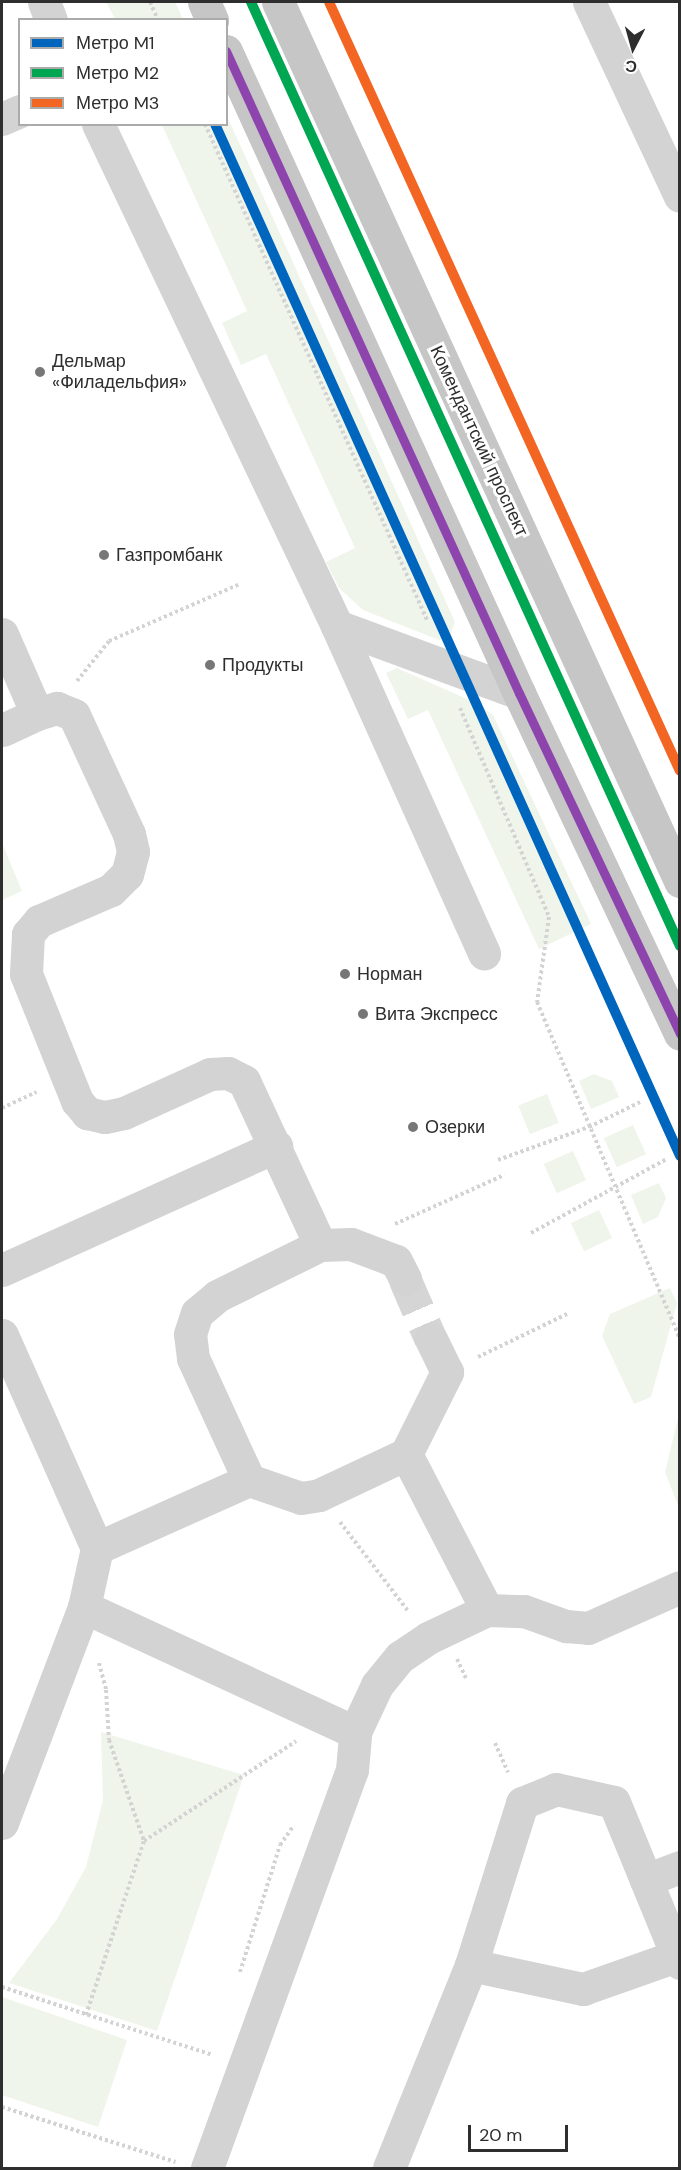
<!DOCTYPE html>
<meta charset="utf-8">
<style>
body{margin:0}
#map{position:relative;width:681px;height:2170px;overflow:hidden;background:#fff;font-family:"DM Sans",sans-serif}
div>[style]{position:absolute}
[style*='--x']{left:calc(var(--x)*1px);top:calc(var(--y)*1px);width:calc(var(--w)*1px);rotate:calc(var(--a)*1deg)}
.green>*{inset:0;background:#f0f5eb;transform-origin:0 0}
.minor-tunnel>*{height:33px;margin-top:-16.5px;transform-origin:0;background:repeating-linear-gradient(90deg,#d5d5d5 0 33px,transparent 0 49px)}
.path>*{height:4px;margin-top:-2px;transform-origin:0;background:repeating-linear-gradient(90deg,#d3d3d3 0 3px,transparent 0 6px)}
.minor>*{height:33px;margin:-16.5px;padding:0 16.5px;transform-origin:16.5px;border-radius:16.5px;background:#d3d3d3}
.major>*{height:33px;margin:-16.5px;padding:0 16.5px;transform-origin:16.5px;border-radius:16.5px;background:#c6c6c6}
.bus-1>*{height:9px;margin:-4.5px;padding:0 4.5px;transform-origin:4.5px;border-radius:4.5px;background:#8e44ad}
.metro-1>*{height:10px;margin:-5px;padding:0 5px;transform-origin:5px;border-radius:5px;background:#0065bd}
.metro-2>*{height:10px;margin:-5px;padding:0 5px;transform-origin:5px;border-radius:5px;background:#00a651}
.metro-3>*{height:10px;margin:-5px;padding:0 5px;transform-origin:5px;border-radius:5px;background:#f26522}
.dots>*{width:16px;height:16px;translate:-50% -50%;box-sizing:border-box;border:3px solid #fff;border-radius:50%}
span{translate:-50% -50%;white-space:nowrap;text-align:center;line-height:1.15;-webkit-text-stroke:6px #fff;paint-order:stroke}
.poi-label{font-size:18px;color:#2e2e2e}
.left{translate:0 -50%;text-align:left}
.street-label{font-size:18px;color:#2e2e2e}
.frame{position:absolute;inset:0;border:3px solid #2e2e2e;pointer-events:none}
.legend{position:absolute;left:18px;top:18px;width:210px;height:108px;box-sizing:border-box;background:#fff;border:2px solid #ababab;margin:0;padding:8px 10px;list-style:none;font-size:18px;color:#2e2e2e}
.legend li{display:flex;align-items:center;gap:12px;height:30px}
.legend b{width:30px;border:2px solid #ababab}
.north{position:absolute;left:603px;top:18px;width:60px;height:60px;-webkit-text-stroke:4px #fff;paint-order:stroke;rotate:186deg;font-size:16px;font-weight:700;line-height:24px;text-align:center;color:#2e2e2e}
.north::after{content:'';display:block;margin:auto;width:21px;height:27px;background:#2e2e2e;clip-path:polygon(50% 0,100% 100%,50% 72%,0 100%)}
.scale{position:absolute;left:468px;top:2125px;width:100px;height:27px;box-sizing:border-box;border:3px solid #2e2e2e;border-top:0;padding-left:8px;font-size:18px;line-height:21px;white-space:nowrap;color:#2e2e2e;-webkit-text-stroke:4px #fff;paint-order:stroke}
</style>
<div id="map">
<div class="green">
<div style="clip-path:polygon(106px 2px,175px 2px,183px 19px,115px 19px)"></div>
<div style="clip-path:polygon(227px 116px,455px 622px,449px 638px,439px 640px,363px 610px,339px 588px,326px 562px,355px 548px,266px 354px,241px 365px,222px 323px,247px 311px,162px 125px,226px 124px)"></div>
<div style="clip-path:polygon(397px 668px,476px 703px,493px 715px,591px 924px,539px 949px,428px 710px,408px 719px,386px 673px)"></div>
<div style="clip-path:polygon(2px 843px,22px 891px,2px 900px)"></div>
<div style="clip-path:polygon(594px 1074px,612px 1081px,619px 1097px,591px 1109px,579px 1081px)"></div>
<div style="left:547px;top:1094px;width:31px;height:31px;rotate:68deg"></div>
<div style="left:633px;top:1125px;width:32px;height:32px;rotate:66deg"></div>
<div style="left:573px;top:1151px;width:32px;height:32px;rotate:66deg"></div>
<div style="clip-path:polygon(659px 1183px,666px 1198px,658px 1217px,643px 1224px,631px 1195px)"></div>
<div style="left:599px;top:1210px;width:31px;height:31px;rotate:65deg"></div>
<div style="clip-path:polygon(670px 1288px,677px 1303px,651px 1397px,634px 1404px,602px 1336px,610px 1314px)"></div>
<div style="clip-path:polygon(679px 1414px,679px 1508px,665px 1472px)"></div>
<div style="clip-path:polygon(101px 1732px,244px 1775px,157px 2031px,9px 1983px,57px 1919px,86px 1867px,103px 1800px)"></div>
<div style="clip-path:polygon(2px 1997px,127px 2040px,98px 2127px,2px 2095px)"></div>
</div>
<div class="minor-tunnel">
<div style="--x:405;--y:1279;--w:65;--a:66.6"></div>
</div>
<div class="path">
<div style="--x:150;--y:2;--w:20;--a:66"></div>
<div style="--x:205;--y:124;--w:546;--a:65.88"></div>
<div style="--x:77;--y:681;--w:51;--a:-51.3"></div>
<div style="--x:109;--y:641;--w:141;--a:-23.5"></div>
<div style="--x:460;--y:708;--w:227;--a:66.9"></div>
<div style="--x:549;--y:917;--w:86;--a:98"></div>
<div style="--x:537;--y:1002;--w:366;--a:67"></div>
<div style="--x:2;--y:1108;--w:38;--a:-25"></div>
<div style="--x:498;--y:1160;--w:97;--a:-19.9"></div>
<div style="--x:589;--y:1127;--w:57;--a:-26.1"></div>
<div style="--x:395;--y:1224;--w:120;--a:-24.2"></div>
<div style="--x:531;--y:1233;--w:153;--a:-28.6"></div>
<div style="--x:478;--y:1357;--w:99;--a:-25.8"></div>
<div style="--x:340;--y:1522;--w:112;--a:52.6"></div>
<div style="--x:457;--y:1659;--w:21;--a:65"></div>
<div style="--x:99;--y:1663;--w:28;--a:75"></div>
<div style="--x:106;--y:1690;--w:50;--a:86.6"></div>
<div style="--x:109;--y:1740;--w:107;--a:70.9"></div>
<div style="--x:495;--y:1743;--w:32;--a:66"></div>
<div style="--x:240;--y:1972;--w:133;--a:-72.5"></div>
<div style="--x:280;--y:1845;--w:24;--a:-55"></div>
<div style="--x:2;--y:1987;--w:221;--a:17.9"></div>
<div style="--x:86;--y:2015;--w:183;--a:-71.6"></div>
<div style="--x:144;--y:1841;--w:182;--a:-33.3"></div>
<div style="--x:2;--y:2107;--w:182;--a:17.6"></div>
</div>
<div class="minor">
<div style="--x:44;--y:2;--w:19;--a:69"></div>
<div style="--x:589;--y:2;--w:214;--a:64.9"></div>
<div style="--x:2;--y:119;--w:20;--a:-24"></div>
<div style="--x:98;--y:124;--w:556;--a:64.54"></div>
<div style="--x:337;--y:626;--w:194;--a:20.2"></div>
<div style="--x:337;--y:626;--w:359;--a:65.8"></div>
<div style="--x:2;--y:634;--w:87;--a:66.4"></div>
<div style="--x:37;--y:714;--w:38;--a:155"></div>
<div style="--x:37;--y:714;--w:21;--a:-17"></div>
<div style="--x:57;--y:708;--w:18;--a:22"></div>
<div style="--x:74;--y:715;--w:131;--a:65.2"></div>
<div style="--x:129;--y:834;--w:18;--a:77"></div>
<div style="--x:133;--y:852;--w:23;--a:105"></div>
<div style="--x:127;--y:874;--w:23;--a:135"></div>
<div style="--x:111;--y:890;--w:78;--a:156.7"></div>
<div style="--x:39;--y:921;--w:17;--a:130"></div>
<div style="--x:28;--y:934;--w:40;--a:92.9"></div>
<div style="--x:26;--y:974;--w:137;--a:68.1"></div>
<div style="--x:77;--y:1101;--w:16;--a:50"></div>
<div style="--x:87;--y:1113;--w:18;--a:13"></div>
<div style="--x:105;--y:1117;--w:19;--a:-12"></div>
<div style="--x:124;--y:1113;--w:94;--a:-24.4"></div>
<div style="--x:210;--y:1074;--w:18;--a:-3"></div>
<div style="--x:228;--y:1073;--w:18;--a:27"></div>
<div style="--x:244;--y:1081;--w:181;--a:65.1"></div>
<div style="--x:320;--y:1245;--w:31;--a:-2"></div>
<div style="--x:351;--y:1244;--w:48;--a:20.7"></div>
<div style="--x:396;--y:1261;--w:20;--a:63"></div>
<div style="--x:2;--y:1270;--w:301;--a:-24.3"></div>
<div style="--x:2;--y:1335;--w:233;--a:66"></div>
<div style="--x:97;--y:1548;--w:60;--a:102.4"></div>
<div style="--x:84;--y:1607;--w:231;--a:110.8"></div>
<div style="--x:406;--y:1454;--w:176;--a:62.6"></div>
<div style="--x:249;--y:1480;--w:134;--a:-114.7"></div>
<div style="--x:193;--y:1358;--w:24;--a:-97"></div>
<div style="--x:190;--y:1334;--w:22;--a:-72"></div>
<div style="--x:197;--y:1313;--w:26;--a:-40"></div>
<div style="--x:217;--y:1296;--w:115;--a:-26.3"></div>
<div style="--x:97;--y:1548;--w:167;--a:-24.1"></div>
<div style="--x:249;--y:1480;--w:55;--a:19.1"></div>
<div style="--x:301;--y:1498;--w:18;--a:-9"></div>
<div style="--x:319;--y:1495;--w:96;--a:-25.2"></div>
<div style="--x:406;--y:1454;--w:92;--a:-63.4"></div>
<div style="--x:447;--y:1372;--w:37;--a:-116"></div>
<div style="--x:84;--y:1607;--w:298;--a:24.8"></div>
<div style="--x:646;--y:1880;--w:36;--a:-21"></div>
<div style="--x:471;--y:1965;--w:115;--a:12.1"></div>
<div style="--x:583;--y:1989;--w:99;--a:-19.5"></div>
<div style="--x:207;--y:2168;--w:424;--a:-70"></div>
<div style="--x:352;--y:1770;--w:38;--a:-85"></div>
<div style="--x:355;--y:1732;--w:52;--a:-64.9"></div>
<div style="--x:377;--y:1685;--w:36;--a:-51"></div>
<div style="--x:400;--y:1657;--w:34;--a:-34"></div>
<div style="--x:428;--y:1638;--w:65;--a:-25.4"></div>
<div style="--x:487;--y:1610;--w:37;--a:2"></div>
<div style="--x:524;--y:1611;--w:45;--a:19.7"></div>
<div style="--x:566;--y:1626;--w:22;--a:5"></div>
<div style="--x:588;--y:1628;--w:101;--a:-24"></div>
<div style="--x:389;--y:2168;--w:219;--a:-68"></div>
<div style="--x:471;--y:1965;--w:170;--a:-72.5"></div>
<div style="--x:522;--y:1803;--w:37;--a:-22"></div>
<div style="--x:556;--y:1789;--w:59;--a:12.6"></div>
<div style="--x:614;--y:1802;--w:174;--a:67.7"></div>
</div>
<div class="major">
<div style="--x:204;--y:2;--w:20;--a:66"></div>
<div style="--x:278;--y:2;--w:967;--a:65.42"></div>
<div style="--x:226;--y:51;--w:706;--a:65.47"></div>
<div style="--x:519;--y:693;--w:377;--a:64.7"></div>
</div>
<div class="bus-1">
<div style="--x:226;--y:51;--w:706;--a:65.47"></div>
<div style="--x:519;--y:693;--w:377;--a:64.7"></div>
</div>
<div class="metro-1">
<div style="--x:215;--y:124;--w:1132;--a:65.74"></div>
</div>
<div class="metro-2">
<div style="--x:251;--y:2;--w:1037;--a:65.56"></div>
</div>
<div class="metro-3">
<div style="--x:329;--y:2;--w:845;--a:65.47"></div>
</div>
<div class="dots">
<div style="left:40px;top:372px;background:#777"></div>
<div style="left:104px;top:555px;background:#777"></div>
<div style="left:210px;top:665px;background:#777"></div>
<div style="left:345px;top:974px;background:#777"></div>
<div style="left:363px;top:1014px;background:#777"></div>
<div style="left:413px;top:1127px;background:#777"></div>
</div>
<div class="poi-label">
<span class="left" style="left:52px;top:372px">Дельмар<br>«Филадельфия»</span>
<span class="left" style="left:116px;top:555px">Газпромбанк</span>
<span class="left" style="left:222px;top:665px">Продукты</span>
<span class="left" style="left:357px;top:974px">Норман</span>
<span class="left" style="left:375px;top:1014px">Вита Экспресс</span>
<span class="left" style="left:425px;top:1127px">Озерки</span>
</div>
<div class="street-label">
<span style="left:479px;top:441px;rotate:65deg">Комендантский проспект</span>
</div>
<div class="frame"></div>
<ul class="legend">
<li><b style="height:8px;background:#0065bd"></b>Метро M1</li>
<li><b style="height:8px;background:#00a651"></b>Метро M2</li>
<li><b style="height:8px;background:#f26522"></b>Метро M3</li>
</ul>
<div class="north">С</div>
<div class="scale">20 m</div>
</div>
